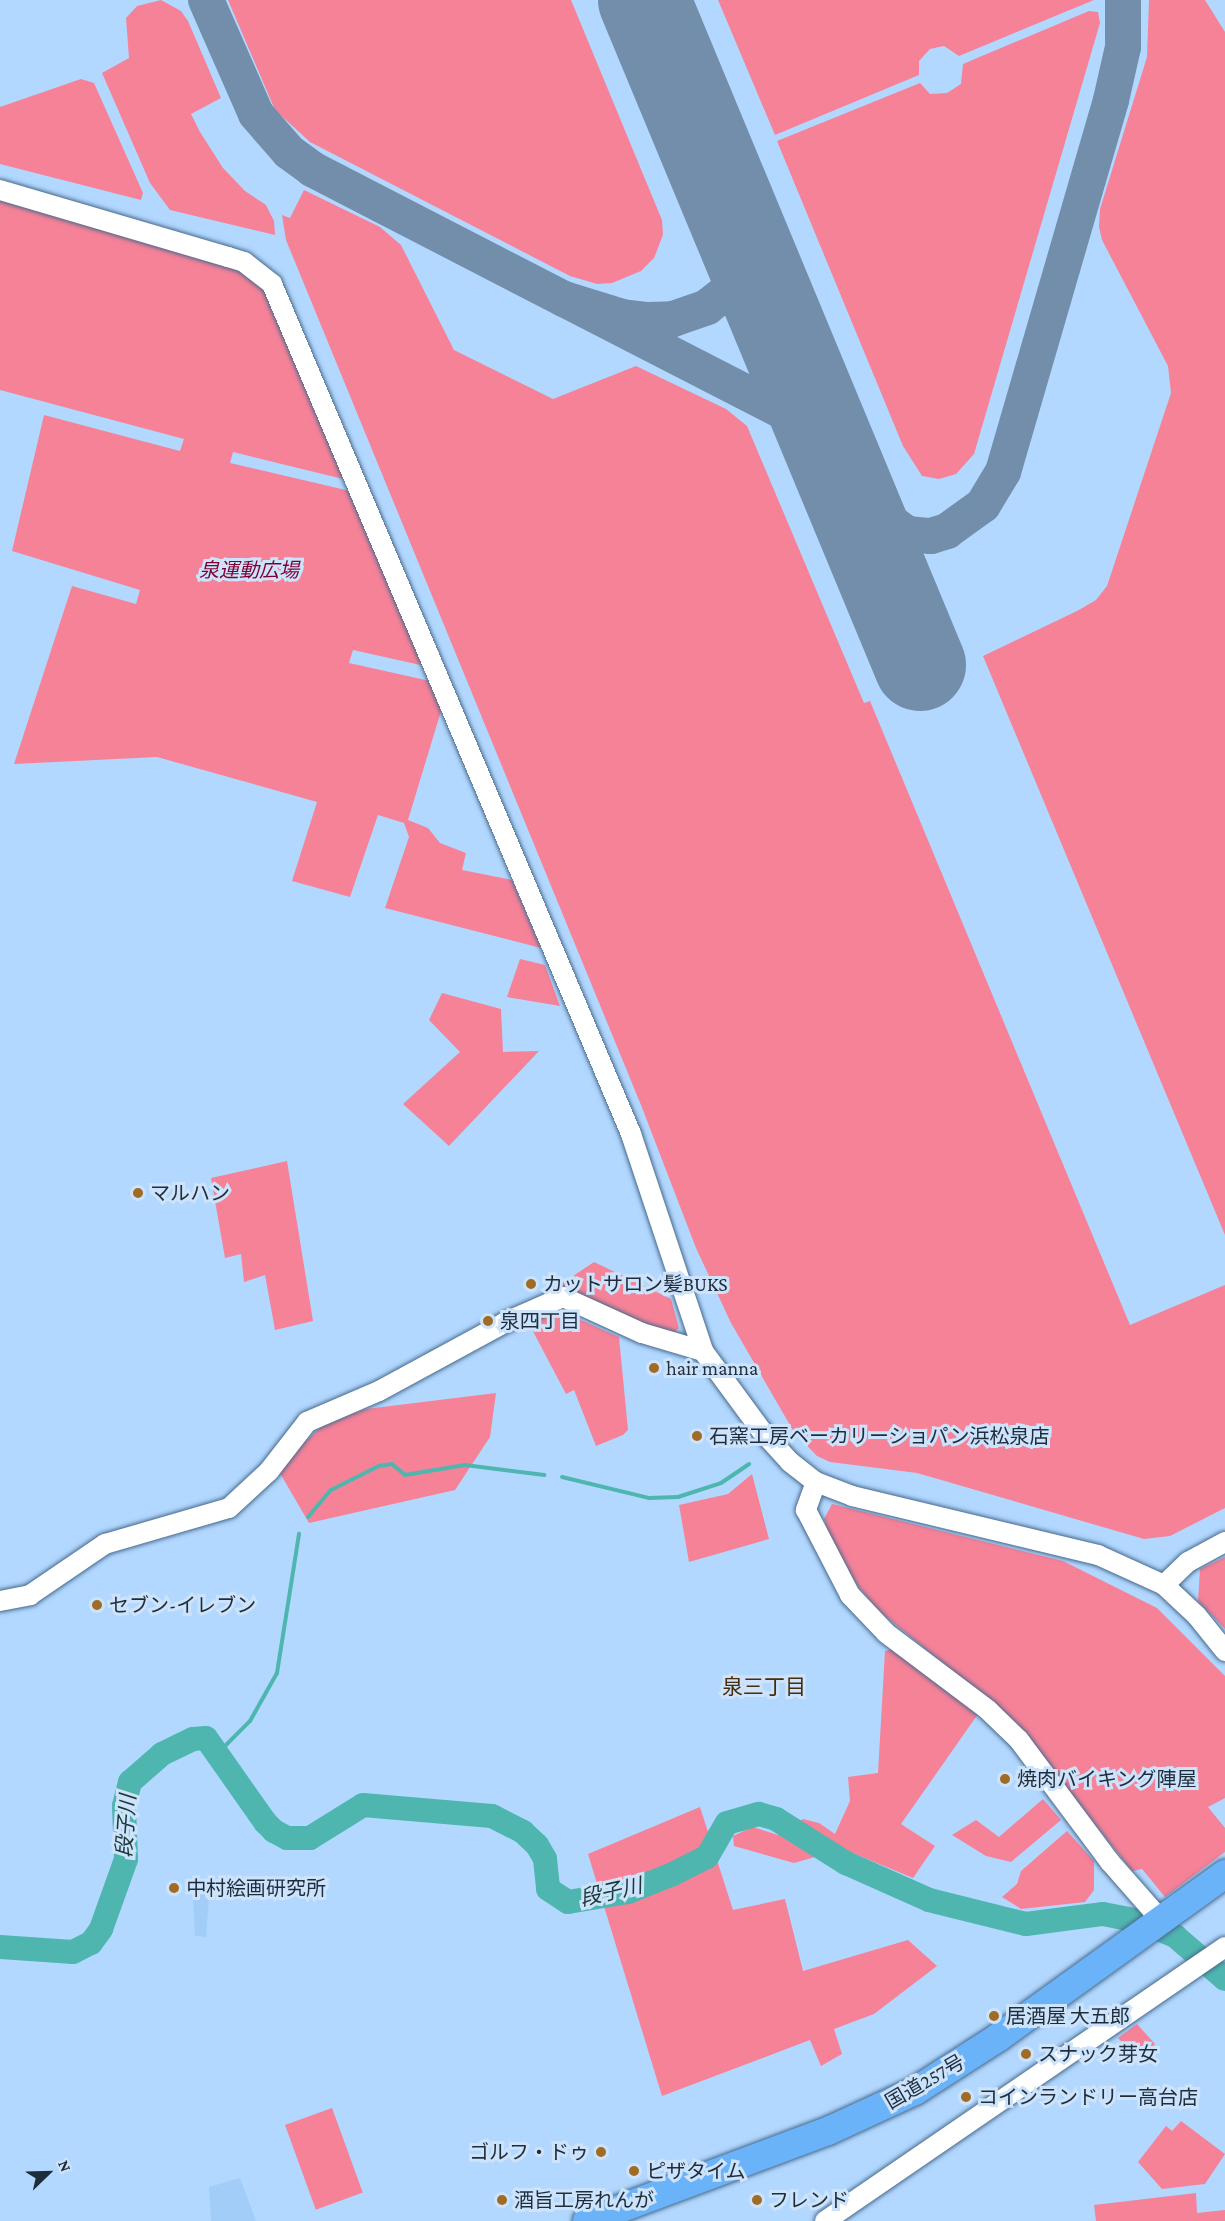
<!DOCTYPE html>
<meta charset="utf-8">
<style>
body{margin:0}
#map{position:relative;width:1225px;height:2221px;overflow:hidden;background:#b2d8ff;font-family:"Crimson Pro","Noto Sans JP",serif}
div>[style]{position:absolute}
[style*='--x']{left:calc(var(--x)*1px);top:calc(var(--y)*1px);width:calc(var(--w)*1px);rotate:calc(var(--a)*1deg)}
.built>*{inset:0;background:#a2cdf9}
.green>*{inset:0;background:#f68298;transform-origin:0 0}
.stream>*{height:4px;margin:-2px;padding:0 2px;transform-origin:2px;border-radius:2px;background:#4fb6af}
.river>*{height:24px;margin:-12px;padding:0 12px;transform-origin:12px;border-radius:12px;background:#4fb6af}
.taxiway>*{height:36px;margin:-18px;padding:0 18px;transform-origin:18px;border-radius:18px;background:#728eab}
.runway>*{height:92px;margin:-46px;padding:0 46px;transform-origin:46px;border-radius:46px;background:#728eab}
.roads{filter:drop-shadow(0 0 2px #47698c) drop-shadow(0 0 2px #47698c)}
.minor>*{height:20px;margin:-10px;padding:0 10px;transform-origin:10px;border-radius:10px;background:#fff}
.highway>*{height:28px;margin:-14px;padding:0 14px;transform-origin:14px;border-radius:14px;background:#6bb3f8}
.dots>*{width:16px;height:16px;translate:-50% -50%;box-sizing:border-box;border:3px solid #cde3fb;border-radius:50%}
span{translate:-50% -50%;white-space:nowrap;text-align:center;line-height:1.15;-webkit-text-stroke:6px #cde3fb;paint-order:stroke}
.park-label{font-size:20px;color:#7d0030;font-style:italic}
.poi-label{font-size:20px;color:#1e2d3c}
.left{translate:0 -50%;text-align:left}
.right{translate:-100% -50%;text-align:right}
.street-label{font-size:20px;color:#1e2d3c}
.neighbourhood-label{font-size:21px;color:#472d0b}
.water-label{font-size:21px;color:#183835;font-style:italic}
.north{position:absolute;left:18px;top:2143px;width:60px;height:60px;-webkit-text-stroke:4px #cde3fb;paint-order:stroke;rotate:67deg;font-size:16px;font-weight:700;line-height:24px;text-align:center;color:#1e2d3c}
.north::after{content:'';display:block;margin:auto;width:21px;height:27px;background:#1e2d3c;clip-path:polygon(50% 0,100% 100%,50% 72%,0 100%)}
</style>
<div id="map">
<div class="built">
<div style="clip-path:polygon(200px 1886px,210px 1886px,206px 1937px,195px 1936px,193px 1898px)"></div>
<div style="clip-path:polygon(240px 2178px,256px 2221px,211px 2221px,209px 2187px)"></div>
</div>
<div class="green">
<div style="clip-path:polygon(161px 0,181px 11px,188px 21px,221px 98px,191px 114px,200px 132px,223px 168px,245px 191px,266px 205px,274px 221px,275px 235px,170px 210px,150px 183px,102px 73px,129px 58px,126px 18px,137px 6px)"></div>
<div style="clip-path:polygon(228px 0,571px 0,662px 220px,663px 235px,654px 258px,641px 271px,612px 283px,597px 284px,570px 276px,310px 142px,275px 110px)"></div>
<div style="clip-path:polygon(718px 0,1094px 0,959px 56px,944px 46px,930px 49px,919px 61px,919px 75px,775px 135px)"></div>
<div style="clip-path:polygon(1149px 0,1205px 0,1225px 32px,1225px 1235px,983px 656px,1077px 611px,1096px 600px,1107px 586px,1171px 393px,1168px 366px,1102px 240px,1099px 227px,1100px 209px,1147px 57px)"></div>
<div style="clip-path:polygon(1089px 11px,1098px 12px,1100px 23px,974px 454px,956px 474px,939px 479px,922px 476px,903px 446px,777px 141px,920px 83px,930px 94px,947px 93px,961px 84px,963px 64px)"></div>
<div style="clip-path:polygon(81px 79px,94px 83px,143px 193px,141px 200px,0 164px,0 107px)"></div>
<div style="clip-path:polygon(304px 190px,380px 227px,401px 245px,454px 350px,553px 399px,636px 366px,726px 409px,747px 426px,864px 703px,870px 701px,1130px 1325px,1225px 1285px,1225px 1508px,1170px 1536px,1144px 1539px,917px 1473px,830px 1462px,817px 1456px,794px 1432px,731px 1323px,696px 1248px,641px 1105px,286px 240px,282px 215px,290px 218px)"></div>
<div style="clip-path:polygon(0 198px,231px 264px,256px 280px,271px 300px,347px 480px,233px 452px,230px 463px,350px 491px,425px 666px,353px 650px,349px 663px,430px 681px,442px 708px,408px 820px,428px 828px,440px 843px,466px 853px,462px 870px,512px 880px,541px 948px,385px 908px,409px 837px,404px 823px,378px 815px,350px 897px,292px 881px,317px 802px,157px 757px,14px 764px,72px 586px,136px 604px,140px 590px,12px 551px,44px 415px,180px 451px,184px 439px,0 390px)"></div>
<div style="clip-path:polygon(520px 959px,545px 965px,560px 1006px,507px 997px)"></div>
<div style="clip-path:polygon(442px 993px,501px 1009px,503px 1052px,539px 1051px,449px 1146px,403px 1104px,460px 1052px,429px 1020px)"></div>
<div style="clip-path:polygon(287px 1161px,313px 1321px,275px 1330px,265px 1275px,244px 1282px,241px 1254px,225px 1258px,211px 1178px)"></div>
<div style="clip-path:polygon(594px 1262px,671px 1299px,679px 1328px,670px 1336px,580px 1295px,555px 1288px)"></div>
<div style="clip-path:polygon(543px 1313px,574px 1317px,619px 1337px,628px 1430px,623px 1435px,596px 1446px,574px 1390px,566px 1394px,527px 1320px)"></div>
<div style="clip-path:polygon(496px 1393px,490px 1437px,455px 1490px,309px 1523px,277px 1468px,323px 1425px,366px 1409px)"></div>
<div style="clip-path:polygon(752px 1474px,769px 1539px,689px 1562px,679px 1505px,728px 1494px)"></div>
<div style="clip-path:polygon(832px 1504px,1063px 1561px,1157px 1608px,1225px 1676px,1225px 1798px,1208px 1807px,1225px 1828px,1225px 1852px,1165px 1897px,1142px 1869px,1132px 1871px,1009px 1716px,881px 1613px,857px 1585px,829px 1535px,824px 1519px)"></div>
<div style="clip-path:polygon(1225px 1557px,1225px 1629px,1198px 1601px,1200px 1569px)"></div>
<div style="clip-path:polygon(893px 1649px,978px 1714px,901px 1824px,935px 1846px,913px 1878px,843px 1849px,794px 1863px,734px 1846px,733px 1836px,753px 1827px,778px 1835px,803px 1819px,819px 1823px,835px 1834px,850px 1801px,848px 1777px,878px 1773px,885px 1651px)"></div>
<div style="clip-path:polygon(1043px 1799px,1061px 1820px,1011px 1862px,986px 1856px,952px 1835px,976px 1820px,999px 1837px)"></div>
<div style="clip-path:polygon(700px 1807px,733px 1910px,785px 1899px,803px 1971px,908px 1940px,937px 1966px,874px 2014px,834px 2029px,842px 2054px,821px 2066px,810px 2040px,662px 2096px,588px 1854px)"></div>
<div style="clip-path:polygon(1067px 1831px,1094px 1861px,1094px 1890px,1085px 1902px,1021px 1909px,1002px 1897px,1017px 1884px,1021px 1871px)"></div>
<div style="clip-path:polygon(1137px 2024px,1155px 2044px,1140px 2060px,1118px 2038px)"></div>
<div style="left:332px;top:2108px;width:90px;height:50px;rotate:70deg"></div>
<div style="clip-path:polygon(1181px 2121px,1225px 2154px,1205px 2184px,1162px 2189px,1138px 2162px,1166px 2126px,1172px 2131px)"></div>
<div style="clip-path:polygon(1196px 2193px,1197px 2213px,1225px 2210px,1225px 2221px,1096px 2221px,1094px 2205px)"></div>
</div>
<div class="stream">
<div style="--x:562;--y:1477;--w:89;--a:13.6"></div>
<div style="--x:649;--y:1498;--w:29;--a:-2"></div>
<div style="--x:678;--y:1497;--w:45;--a:-18"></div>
<div style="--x:721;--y:1483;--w:34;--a:-34"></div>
<div style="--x:308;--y:1517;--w:35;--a:-50"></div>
<div style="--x:331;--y:1490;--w:54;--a:-26.6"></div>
<div style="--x:379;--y:1466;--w:13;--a:-9"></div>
<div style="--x:392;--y:1464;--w:17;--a:40"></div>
<div style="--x:405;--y:1475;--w:61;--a:-9.5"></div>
<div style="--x:465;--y:1465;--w:80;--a:7.2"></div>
<div style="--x:218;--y:1753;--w:45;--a:-45"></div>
<div style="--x:250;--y:1721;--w:55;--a:-60.6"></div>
<div style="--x:277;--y:1673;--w:141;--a:-81"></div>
<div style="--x:1215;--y:1971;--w:12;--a:-35"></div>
</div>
<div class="river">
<div style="--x:0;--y:1947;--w:73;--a:3.9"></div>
<div style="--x:73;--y:1952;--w:20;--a:-27"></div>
<div style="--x:91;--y:1943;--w:17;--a:-54"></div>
<div style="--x:101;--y:1929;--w:74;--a:-70.3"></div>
<div style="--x:126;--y:1859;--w:53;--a:-92.2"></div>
<div style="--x:124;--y:1806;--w:25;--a:-76"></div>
<div style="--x:130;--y:1782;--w:43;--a:-41.2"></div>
<div style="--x:162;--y:1754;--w:34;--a:-26"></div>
<div style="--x:193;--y:1739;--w:13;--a:-4"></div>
<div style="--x:206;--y:1738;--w:103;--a:54.9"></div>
<div style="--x:265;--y:1822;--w:13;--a:45"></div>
<div style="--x:274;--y:1831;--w:15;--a:28"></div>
<div style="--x:287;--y:1838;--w:23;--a:0"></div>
<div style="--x:310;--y:1838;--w:62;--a:-31.9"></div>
<div style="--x:363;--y:1805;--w:129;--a:4.9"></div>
<div style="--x:492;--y:1816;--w:35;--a:27"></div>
<div style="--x:523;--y:1832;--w:19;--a:43"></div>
<div style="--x:537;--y:1845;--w:16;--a:60"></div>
<div style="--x:545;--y:1859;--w:30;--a:84"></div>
<div style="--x:548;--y:1889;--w:24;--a:33"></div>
<div style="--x:568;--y:1902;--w:61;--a:-9.5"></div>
<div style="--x:628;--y:1892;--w:48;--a:-21.8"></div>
<div style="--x:673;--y:1874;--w:38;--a:-27"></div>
<div style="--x:707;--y:1857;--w:39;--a:-60"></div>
<div style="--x:727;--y:1823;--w:33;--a:-16"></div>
<div style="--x:759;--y:1814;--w:18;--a:16"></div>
<div style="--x:776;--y:1819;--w:83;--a:32.2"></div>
<div style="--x:846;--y:1863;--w:91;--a:24"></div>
<div style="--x:929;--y:1900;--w:100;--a:13.9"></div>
<div style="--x:1026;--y:1924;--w:78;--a:-7.4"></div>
<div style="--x:1103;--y:1914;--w:36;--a:11"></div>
<div style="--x:1138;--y:1921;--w:40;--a:22"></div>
<div style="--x:1175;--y:1936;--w:66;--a:40.7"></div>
</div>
<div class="taxiway">
<div style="--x:206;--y:0;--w:124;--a:66.3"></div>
<div style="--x:256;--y:114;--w:50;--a:49"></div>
<div style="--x:289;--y:152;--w:29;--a:36"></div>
<div style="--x:312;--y:169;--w:284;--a:27.3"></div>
<div style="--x:564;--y:299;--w:61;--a:17.2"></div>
<div style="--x:622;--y:317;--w:26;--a:7"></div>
<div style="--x:648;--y:320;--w:25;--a:-2"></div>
<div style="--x:673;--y:319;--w:36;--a:-19"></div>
<div style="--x:707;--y:307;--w:24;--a:-38"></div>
<div style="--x:726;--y:292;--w:26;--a:-65"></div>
<div style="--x:737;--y:268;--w:28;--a:-86"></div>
<div style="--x:739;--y:240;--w:23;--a:-103"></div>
<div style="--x:564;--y:299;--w:256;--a:27.2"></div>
<div style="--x:792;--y:416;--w:53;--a:42.7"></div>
<div style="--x:831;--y:452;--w:65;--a:55.1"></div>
<div style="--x:868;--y:505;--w:49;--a:36.6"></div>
<div style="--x:907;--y:534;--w:24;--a:5"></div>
<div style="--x:931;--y:536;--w:17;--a:-17"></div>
<div style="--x:947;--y:531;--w:44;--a:-35.8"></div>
<div style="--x:983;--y:505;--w:39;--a:-59"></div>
<div style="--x:1003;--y:472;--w:387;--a:-73.8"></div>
<div style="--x:1111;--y:100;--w:54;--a:-77.2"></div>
<div style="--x:1123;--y:47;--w:47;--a:-90"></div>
</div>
<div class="runway">
<div style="--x:644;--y:0;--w:720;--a:67.46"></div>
</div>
<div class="roads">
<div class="minor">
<div style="--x:0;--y:190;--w:238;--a:16.4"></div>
<div style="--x:228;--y:257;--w:17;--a:17"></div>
<div style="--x:244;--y:262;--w:36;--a:38"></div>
<div style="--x:272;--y:284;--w:923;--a:67.1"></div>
<div style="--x:631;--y:1134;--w:229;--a:71.6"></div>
<div style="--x:703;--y:1351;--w:98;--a:53.7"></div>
<div style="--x:761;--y:1430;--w:43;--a:47.8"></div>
<div style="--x:790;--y:1462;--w:33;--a:38"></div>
<div style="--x:816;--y:1482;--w:39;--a:21"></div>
<div style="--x:852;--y:1496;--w:253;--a:13.5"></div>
<div style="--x:1098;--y:1555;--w:72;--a:24.4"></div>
<div style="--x:1164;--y:1585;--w:45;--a:43.2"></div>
<div style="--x:1197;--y:1616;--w:45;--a:51.3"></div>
<div style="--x:816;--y:1482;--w:30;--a:110"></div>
<div style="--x:806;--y:1510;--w:96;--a:62.6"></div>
<div style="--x:850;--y:1595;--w:52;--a:46.5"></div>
<div style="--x:886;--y:1633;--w:128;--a:37"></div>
<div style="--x:988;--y:1710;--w:43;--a:44.1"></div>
<div style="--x:1019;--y:1740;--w:152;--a:53.3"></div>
<div style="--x:1110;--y:1862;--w:77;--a:48.7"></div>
<div style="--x:1164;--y:1585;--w:33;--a:-44"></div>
<div style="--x:1188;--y:1562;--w:42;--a:-28.4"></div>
<div style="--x:0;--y:1601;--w:31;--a:-11"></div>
<div style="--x:30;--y:1595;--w:91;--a:-34.2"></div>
<div style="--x:105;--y:1544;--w:129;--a:-16.2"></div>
<div style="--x:229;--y:1508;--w:54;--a:-42.8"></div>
<div style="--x:269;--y:1471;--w:62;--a:-52.2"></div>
<div style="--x:307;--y:1422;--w:78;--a:-23.3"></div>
<div style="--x:379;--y:1391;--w:142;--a:-28.5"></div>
<div style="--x:504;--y:1323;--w:64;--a:-23.8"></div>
<div style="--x:563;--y:1297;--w:87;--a:24.5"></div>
<div style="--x:642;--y:1333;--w:64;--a:16.4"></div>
<div style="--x:825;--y:2221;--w:485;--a:-34.4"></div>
</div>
<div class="highway">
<div style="--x:587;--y:2221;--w:257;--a:-20.5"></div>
<div style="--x:828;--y:2131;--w:96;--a:-24.7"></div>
<div style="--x:915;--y:2091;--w:100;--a:-32.7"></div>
<div style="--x:999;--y:2037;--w:279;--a:-35.8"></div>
</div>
</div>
<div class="dots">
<div style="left:138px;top:1193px;background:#a06b24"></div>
<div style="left:531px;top:1284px;background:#a06b24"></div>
<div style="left:488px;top:1321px;background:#a06b24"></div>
<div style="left:654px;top:1368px;background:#a06b24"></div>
<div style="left:697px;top:1436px;background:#a06b24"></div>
<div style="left:97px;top:1605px;background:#a06b24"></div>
<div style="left:1005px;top:1779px;background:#a06b24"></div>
<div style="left:174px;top:1888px;background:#a06b24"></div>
<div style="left:994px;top:2016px;background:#a06b24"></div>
<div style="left:1026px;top:2054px;background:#a06b24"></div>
<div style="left:966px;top:2097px;background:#a06b24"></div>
<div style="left:601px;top:2152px;background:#a06b24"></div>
<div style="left:634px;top:2171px;background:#a06b24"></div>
<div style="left:502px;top:2200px;background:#a06b24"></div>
<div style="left:757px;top:2200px;background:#a06b24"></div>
</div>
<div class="park-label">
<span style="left:249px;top:570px">泉運動広場</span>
</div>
<div class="poi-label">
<span class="left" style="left:150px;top:1193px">マルハン</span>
<span class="left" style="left:543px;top:1284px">カットサロン髪BUKS</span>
<span class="left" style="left:500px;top:1321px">泉四丁目</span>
<span class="left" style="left:666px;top:1368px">hair manna</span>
<span class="left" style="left:709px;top:1436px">石窯工房ベーカリーショパン浜松泉店</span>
<span class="left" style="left:109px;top:1605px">セブン-イレブン</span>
<span class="left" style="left:1017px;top:1779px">焼肉バイキング陣屋</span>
<span class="left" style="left:186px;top:1888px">中村絵画研究所</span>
<span class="left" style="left:1006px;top:2016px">居酒屋 大五郎</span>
<span class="left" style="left:1038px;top:2054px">スナック芽女</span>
<span class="left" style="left:978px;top:2097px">コインランドリー高台店</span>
<span class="right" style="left:589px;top:2152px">ゴルフ・ドゥ</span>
<span class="left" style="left:646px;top:2171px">ピザタイム</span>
<span class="left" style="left:514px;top:2200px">酒旨工房れんが</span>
<span class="left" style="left:769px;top:2200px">フレンド</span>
</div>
<div class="street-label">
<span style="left:925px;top:2082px;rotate:-30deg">国道257号</span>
</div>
<div class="neighbourhood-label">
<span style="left:764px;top:1687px">泉三丁目</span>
</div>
<div class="water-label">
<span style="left:126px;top:1826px;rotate:-86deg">段子川</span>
<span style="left:611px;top:1892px;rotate:-13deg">段子川</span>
</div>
<div class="north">N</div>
</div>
